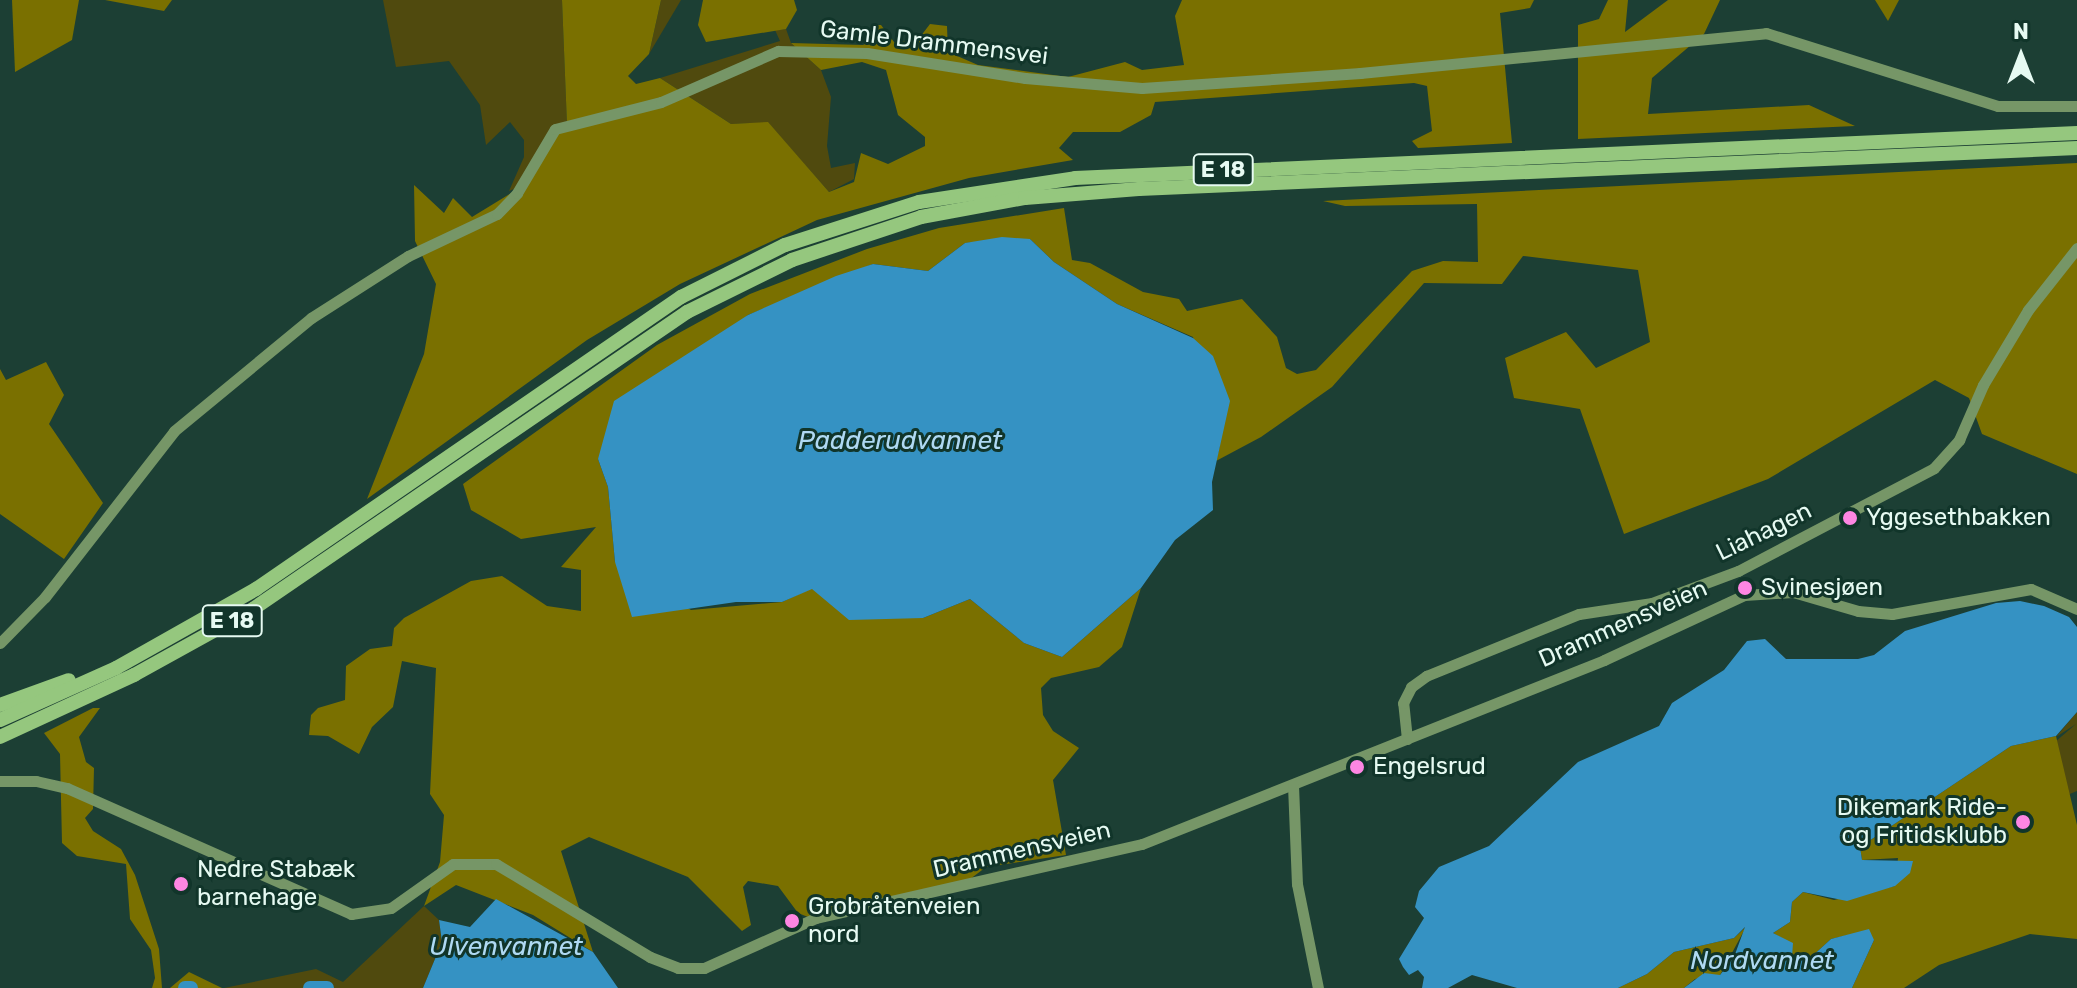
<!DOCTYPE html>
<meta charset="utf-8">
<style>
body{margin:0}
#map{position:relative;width:2077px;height:988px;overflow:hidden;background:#1c3f34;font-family:Rubik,sans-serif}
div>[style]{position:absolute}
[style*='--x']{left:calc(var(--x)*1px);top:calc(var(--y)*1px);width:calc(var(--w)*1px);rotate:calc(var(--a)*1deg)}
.green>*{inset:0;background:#504a0e}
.forest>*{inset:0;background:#7a7000}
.water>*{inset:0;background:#3592c3}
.river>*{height:14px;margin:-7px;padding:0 7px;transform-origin:7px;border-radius:7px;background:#3592c3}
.secondary>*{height:11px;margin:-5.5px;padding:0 5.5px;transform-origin:5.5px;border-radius:5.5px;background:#769667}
.highway>*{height:14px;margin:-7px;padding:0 7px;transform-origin:7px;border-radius:7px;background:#95c77e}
.dots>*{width:22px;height:22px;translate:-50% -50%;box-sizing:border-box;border:4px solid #11352a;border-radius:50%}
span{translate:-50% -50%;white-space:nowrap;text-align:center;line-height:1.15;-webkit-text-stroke:6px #11352a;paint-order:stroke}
.shield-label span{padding:2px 6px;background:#11352a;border:2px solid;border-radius:6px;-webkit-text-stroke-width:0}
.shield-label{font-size:22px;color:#e6faf2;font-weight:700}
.street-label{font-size:24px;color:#e6faf2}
.poi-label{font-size:24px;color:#e6faf2}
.left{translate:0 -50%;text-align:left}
.right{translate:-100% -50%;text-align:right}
.water-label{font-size:26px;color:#afd9f3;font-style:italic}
.north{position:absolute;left:1981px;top:16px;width:80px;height:80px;-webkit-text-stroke:6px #11352a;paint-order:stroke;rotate:0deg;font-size:22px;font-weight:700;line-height:32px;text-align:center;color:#e6faf2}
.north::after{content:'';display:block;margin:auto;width:28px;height:36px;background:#e6faf2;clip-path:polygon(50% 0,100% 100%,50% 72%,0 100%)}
</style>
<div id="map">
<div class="green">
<div style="clip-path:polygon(383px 0,562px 0,567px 125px,526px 184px,509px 191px,524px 157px,524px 140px,510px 122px,486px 145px,480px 105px,449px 61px,396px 67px)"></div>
<div style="clip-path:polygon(661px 0,681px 0,649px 54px)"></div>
<div style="clip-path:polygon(786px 29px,791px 43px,821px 70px,831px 97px,827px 146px,831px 168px,855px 163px,854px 179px,829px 192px,768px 123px,731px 124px,660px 78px,780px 41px,775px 30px)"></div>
<div style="clip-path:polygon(2077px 712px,2077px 791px,2065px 796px,2055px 742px,2076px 724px,2056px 737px)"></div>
<div style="clip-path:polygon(424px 906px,439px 920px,442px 942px,423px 988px,224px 988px,316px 969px,343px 982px)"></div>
</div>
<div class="forest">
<div style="clip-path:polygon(12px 0,79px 0,72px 40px,15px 72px)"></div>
<div style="clip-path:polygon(105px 0,172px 0,164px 11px)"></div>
<div style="clip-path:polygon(562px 0,661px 0,649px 54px,628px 76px,636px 84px,660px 78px,731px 124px,768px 122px,829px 192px,854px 182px,861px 153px,888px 164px,925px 146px,925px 137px,898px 115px,886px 70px,862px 62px,821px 70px,791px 43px,863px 45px,871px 41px,875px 25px,881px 25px,894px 42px,917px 41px,930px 24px,947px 26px,948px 52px,978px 65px,1068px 77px,1125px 62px,1142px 70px,1184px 65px,1175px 16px,1182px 0,1534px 0,1530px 8px,1500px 13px,1512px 143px,1418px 148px,1412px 141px,1432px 131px,1427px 86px,1414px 83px,1155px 102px,1151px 115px,1120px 132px,1073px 132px,1059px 148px,1073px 160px,969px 178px,817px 220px,680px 284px,587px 340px,367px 499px,424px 354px,436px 284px,415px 241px,414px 185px,444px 213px,453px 198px,472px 217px,526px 184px,549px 138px,567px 125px)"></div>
<div style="clip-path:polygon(703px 0,794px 0,797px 10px,786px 29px,706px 42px,698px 25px)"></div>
<div style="clip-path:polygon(1608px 0,1628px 0,1625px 32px,1668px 0,1720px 0,1704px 34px,1652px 78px,1648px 114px,1809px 105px,1855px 126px,1578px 139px,1578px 25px,1599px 19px)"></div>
<div style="clip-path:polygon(1875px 0,1899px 0,1888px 21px)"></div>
<div style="clip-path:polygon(2077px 163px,2077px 474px,1982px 434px,1969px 398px,1935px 380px,1768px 479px,1624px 534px,1580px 409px,1514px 398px,1505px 358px,1566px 332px,1596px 368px,1650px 342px,1638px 270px,1523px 256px,1502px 284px,1424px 283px,1332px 387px,1261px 437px,1216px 461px,1220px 445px,1193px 337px,1117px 304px,1054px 262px,1030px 239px,965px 243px,928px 271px,873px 264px,748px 315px,598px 459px,608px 487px,615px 562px,691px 610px,782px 602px,812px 588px,923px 618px,970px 599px,1024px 643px,1062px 657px,1141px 588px,1122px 647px,1099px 667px,1051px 678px,1041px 688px,1043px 715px,1053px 731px,1079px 748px,1053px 780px,1066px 855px,986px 867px,965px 883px,818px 921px,798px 913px,778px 886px,748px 881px,743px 887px,751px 925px,742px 931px,688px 877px,589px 837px,561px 851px,593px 952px,533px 915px,456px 885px,424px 906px,440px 862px,444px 815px,430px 794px,436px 668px,402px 661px,393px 707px,372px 727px,359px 754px,328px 736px,309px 735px,311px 715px,318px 708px,345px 700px,346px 666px,370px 649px,392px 646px,394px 628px,404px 618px,471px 581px,502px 576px,547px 606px,581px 611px,581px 570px,561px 567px,596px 527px,521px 539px,471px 510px,463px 484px,657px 345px,750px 294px,867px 249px,939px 228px,1064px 208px,1072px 260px,1090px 263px,1143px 292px,1179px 299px,1187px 311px,1242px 299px,1277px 337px,1286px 368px,1297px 374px,1316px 370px,1412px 271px,1443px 261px,1478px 262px,1477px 204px,1345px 206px,1323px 201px)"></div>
<div style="clip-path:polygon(46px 362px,64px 395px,49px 424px,103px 503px,64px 559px,0 514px,0 369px,6px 380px)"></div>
<div style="clip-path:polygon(93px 708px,100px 708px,79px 737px,86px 762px,94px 768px,93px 809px,85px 818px,93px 831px,121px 849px,135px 875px,159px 949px,162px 988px,152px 988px,155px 978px,151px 950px,130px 919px,126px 864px,77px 856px,62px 843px,60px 754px,44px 733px)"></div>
<div style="clip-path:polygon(2056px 736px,2077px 825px,2077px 939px,2030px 934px,1939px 965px,1904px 988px,1852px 988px,1874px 940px,1853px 934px,1831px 939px,1808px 960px,1792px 957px,1787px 941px,1773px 933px,1790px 922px,1792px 902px,1803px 892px,1834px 900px,1895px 886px,1898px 858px,1862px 860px,1860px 847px,2011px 746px)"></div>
<div style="clip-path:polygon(1746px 927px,1720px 975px,1695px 979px,1684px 988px,1618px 988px,1647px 974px,1674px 952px,1734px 938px)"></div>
<div style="clip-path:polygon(189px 972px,222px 988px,170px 988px)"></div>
</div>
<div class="water">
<div style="clip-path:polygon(1002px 237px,1030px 239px,1054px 262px,1117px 304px,1193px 338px,1213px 356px,1230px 401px,1212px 482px,1213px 510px,1175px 540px,1141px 588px,1062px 657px,1024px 643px,970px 599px,923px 618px,849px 620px,812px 589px,782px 602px,736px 602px,632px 617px,615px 562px,608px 487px,598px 459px,614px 401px,748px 315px,836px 276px,873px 264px,928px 271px,965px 243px)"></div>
<div style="clip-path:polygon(2020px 601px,2044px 606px,2069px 617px,2077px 627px,2077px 712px,2056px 736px,2011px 746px,1860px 847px,1862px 860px,1913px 861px,1910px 873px,1895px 886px,1847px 901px,1803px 892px,1792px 902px,1790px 922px,1773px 933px,1793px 943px,1792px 957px,1808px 960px,1831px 939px,1869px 929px,1874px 940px,1852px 988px,1684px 988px,1704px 973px,1720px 975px,1734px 957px,1745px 927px,1734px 938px,1674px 952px,1647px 974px,1618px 988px,1517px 988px,1472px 975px,1448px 988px,1422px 988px,1424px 977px,1418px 970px,1409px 975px,1403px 967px,1399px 959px,1424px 918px,1415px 907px,1419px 891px,1439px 867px,1489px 846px,1578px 762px,1659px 726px,1672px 703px,1724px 670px,1747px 641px,1765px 639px,1786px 659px,1858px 659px,1874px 655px,1905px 631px,1996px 603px)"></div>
<div style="clip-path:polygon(496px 899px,593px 952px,618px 988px,423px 988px,442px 942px,439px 920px,470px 927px)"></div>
</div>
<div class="river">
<div style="--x:185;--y:988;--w:6;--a:0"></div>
<div style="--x:310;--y:988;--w:17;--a:0"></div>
</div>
<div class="secondary">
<div style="--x:0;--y:643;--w:64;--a:-45.6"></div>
<div style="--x:45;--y:597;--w:210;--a:-52.1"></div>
<div style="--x:174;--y:431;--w:178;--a:-39.5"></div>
<div style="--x:311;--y:318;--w:115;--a:-32.6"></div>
<div style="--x:408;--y:256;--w:98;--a:-25.3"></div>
<div style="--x:497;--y:214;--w:29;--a:-46"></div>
<div style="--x:517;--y:193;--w:74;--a:-59.3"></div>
<div style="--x:555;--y:129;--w:109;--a:-14.3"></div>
<div style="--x:661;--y:102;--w:128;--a:-23.6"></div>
<div style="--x:778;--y:51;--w:89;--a:1.3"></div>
<div style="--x:867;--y:53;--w:160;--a:9"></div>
<div style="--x:1025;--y:78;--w:117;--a:4.9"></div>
<div style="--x:1142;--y:88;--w:219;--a:-3.9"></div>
<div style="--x:1360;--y:73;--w:408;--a:-5.6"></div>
<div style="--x:1766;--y:33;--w:243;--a:17.5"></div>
<div style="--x:1998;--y:106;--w:79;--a:0"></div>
<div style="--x:1407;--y:739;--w:36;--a:-96"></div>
<div style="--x:1403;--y:703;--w:18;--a:-63"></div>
<div style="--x:1411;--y:687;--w:19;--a:-36"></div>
<div style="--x:1426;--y:676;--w:165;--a:-22.1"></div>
<div style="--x:1579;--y:614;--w:74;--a:-8.6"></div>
<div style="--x:1652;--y:603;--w:92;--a:-20.4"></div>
<div style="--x:1738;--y:571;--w:221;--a:-27.7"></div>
<div style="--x:1934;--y:468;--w:38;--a:-48"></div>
<div style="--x:1959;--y:440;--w:60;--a:-66.4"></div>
<div style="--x:1983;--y:385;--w:87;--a:-59"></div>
<div style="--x:2028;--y:310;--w:79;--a:-51.7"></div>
<div style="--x:0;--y:781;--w:36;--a:0"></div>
<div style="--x:36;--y:781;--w:32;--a:13"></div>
<div style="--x:67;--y:788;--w:311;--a:23.9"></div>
<div style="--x:351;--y:914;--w:40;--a:-8.5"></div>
<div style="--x:391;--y:908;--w:76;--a:-35.4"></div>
<div style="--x:453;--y:864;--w:43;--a:0"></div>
<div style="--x:496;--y:864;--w:180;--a:31.1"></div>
<div style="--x:650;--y:957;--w:30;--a:21"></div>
<div style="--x:678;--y:968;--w:26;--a:0"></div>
<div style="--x:704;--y:968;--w:123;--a:-24.1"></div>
<div style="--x:816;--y:918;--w:334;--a:-12.8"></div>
<div style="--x:1142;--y:844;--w:497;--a:-21.7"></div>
<div style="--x:1604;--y:660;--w:154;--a:-24.9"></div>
<div style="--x:1744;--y:595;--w:49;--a:-3.5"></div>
<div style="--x:1793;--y:592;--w:68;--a:16.3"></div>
<div style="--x:1858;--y:611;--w:34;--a:5"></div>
<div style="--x:1892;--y:614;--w:141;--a:-10.2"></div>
<div style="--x:2031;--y:589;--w:50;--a:23.5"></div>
<div style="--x:1293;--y:785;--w:99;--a:87.7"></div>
<div style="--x:1297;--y:884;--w:106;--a:78.6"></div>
</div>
<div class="highway">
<div style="--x:0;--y:705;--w:73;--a:-19.9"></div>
<div style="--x:0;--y:720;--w:127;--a:-24.1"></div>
<div style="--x:116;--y:668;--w:161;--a:-29.4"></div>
<div style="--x:256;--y:589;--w:516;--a:-34.49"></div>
<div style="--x:681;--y:297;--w:116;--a:-26.6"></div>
<div style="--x:785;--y:245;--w:141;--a:-17.8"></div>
<div style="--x:919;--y:202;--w:158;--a:-8.7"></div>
<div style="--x:1075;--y:178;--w:1003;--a:-2.57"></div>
<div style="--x:0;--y:737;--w:148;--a:-24.8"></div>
<div style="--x:134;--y:675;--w:136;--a:-29"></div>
<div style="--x:253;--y:609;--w:526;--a:-34.39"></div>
<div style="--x:687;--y:312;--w:117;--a:-26.3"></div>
<div style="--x:792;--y:260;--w:136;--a:-18.4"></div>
<div style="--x:921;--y:217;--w:106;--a:-10.4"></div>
<div style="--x:1025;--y:198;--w:114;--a:-4.5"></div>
<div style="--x:1139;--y:189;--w:939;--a:-2.5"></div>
</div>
<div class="dots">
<div style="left:1850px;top:518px;background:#fd86e2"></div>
<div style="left:1745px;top:588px;background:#fd86e2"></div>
<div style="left:1357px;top:767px;background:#fd86e2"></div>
<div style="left:2023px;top:822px;background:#fd86e2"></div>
<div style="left:181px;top:884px;background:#fd86e2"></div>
<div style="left:792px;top:921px;background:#fd86e2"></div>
</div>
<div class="shield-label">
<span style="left:1223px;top:170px">E 18</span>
<span style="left:232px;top:621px">E 18</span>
</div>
<div class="street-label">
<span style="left:934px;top:43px;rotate:7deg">Gamle Drammensvei</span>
<span style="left:1764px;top:532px;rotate:-26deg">Liahagen</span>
<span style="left:1623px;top:624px;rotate:-24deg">Drammensveien</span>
<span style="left:1022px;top:850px;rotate:-13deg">Drammensveien</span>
</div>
<div class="poi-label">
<span class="left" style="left:1866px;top:518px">Yggesethbakken</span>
<span class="left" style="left:1761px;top:588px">Svinesjøen</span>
<span class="left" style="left:1373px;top:767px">Engelsrud</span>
<span class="right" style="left:2007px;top:822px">Dikemark Ride-<br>og Fritidsklubb</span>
<span class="left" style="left:197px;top:884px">Nedre Stabæk<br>barnehage</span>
<span class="left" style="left:808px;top:921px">Grobråtenveien<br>nord</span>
</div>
<div class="water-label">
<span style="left:900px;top:441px">Padderudvannet</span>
<span style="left:506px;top:947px">Ulvenvannet</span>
<span style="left:1762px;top:961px">Nordvannet</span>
</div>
<div class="north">N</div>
</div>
